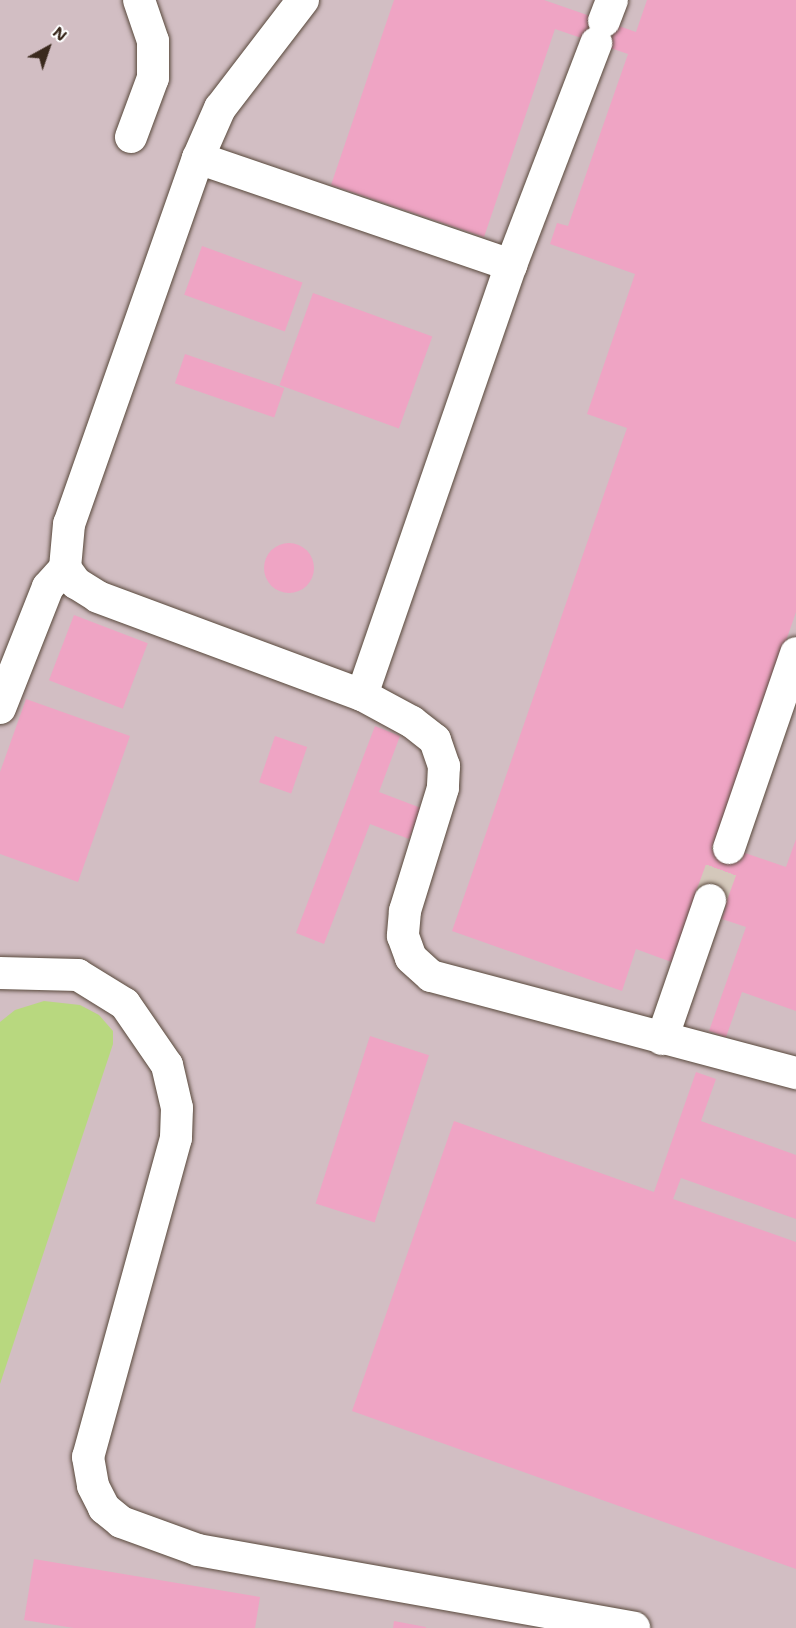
<!DOCTYPE html>
<style>
body{margin:0}
#map{position:relative;width:796px;height:1628px;overflow:hidden;background:#faefe2;font-family:"Shantell Sans",sans-serif}
div>[style]{position:absolute}
[style*='--x']{left:calc(var(--x)*1px);top:calc(var(--y)*1px);width:calc(var(--w)*1px);rotate:calc(var(--a)*1deg)}
.industrial>*{inset:0;background:#d2bec3;transform-origin:0 0}
.green>*{inset:0;background:#b8d87f}
.building>*{inset:0;background:#efa4c4;transform-origin:0 0}
.round{border-radius:50%}
.minor-tunnel>*{height:32px;margin-top:-16px;transform-origin:0;background:repeating-linear-gradient(90deg,#d4c8bb 0 32px,transparent 0 48px)}
.roads{filter:drop-shadow(0 0 2px #58483b) drop-shadow(0 0 2px #58483b)}
.minor>*{height:32px;margin:-16px;padding:0 16px;transform-origin:16px;border-radius:16px;background:#fff}
span{translate:-50% -50%;white-space:nowrap;text-align:center;line-height:1.15;-webkit-text-stroke:6px #fff;paint-order:stroke}
.north{position:absolute;left:18px;top:18px;width:60px;height:60px;-webkit-text-stroke:4px #fff;paint-order:stroke;rotate:40deg;font-size:16px;font-weight:700;line-height:24px;text-align:center;color:#3b2a1e}
.north::after{content:'';display:block;margin:auto;width:21px;height:27px;background:#3b2a1e;clip-path:polygon(50% 0,100% 100%,50% 72%,0 100%)}
</style>
<div id="map">
<div class="industrial">
<div style="left:0;top:0;width:796px;height:1628px"></div>
</div>
<div class="green">
<div style="clip-path:polygon(44px 1001px,80px 1005px,99px 1015px,113px 1031px,113px 1044px,0 1384px,0 1022px,15px 1010px)"></div>
</div>
<div class="building">
<div style="clip-path:polygon(394px 0,544px 0,636px 32px,647px 0,796px 0,796px 612px,716px 843px,786px 867px,796px 839px,796px 1011px,742px 992px,726px 1037px,709px 1031px,746px 927px,722px 919px,726px 906px,698px 896px,674px 963px,636px 949px,622px 991px,452px 931px,627px 428px,587px 414px,635px 274px,550px 244px,557px 223px,568px 226px,628px 54px,555px 29px,484px 237px,331px 185px)"></div>
<div style="left:202px;top:246px;width:107px;height:52px;rotate:20deg"></div>
<div style="left:313px;top:293px;width:127px;height:98px;rotate:20deg"></div>
<div style="left:185px;top:354px;width:105px;height:31px;rotate:19deg"></div>
<div class="round" style="left:264px;top:543px;width:50px;height:50px"></div>
<div style="left:74px;top:615px;width:79px;height:70px;rotate:21deg"></div>
<div style="clip-path:polygon(26px 699px,130px 736px,78px 882px,0 854px,0 772px)"></div>
<div style="clip-path:polygon(375px 726px,400px 736px,379px 792px,421px 808px,409px 839px,370px 824px,324px 944px,296px 933px)"></div>
<div style="left:275px;top:736px;width:34px;height:49px;rotate:19deg"></div>
<div style="left:370px;top:1036px;width:62px;height:176px;rotate:18deg"></div>
<div style="clip-path:polygon(696px 1072px,716px 1079px,701px 1121px,796px 1155px,796px 1219px,681px 1178px,673px 1199px,796px 1242px,796px 1569px,352px 1411px,454px 1121px,654px 1192px)"></div>
<div style="clip-path:polygon(34px 1559px,260px 1597px,255px 1628px,74px 1628px,24px 1620px)"></div>
<div style="clip-path:polygon(394px 1621px,426px 1627px,426px 1628px,393px 1628px)"></div>
</div>
<div class="minor-tunnel">
<div style="--x:710;--y:900;--w:55;--a:-69.9"></div>
</div>
<div class="roads">
<div class="minor">
<div style="--x:303;--y:0;--w:136;--a:127.5"></div>
<div style="--x:220;--y:108;--w:55;--a:113.7"></div>
<div style="--x:198;--y:158;--w:388;--a:109.4"></div>
<div style="--x:69;--y:524;--w:44;--a:95.2"></div>
<div style="--x:65;--y:568;--w:19;--a:54"></div>
<div style="--x:76;--y:583;--w:26;--a:32"></div>
<div style="--x:98;--y:597;--w:282;--a:20.4"></div>
<div style="--x:362;--y:695;--w:57;--a:28.4"></div>
<div style="--x:412;--y:722;--w:29;--a:38"></div>
<div style="--x:435;--y:740;--w:28;--a:71"></div>
<div style="--x:444;--y:766;--w:22;--a:93"></div>
<div style="--x:443;--y:788;--w:129;--a:107.2"></div>
<div style="--x:405;--y:911;--w:25;--a:95"></div>
<div style="--x:403;--y:936;--w:23;--a:70"></div>
<div style="--x:411;--y:958;--w:27;--a:42"></div>
<div style="--x:431;--y:976;--w:378;--a:14.9"></div>
<div style="--x:604;--y:21;--w:22;--a:-69"></div>
<div style="--x:131;--y:137;--w:63;--a:-69.6"></div>
<div style="--x:153;--y:78;--w:37;--a:-90"></div>
<div style="--x:153;--y:41;--w:43;--a:-108.9"></div>
<div style="--x:198;--y:158;--w:331;--a:18.9"></div>
<div style="--x:362;--y:695;--w:455;--a:-70.9"></div>
<div style="--x:511;--y:265;--w:238;--a:-69"></div>
<div style="--x:0;--y:708;--w:130;--a:-68.4"></div>
<div style="--x:48;--y:587;--w:25;--a:-48"></div>
<div style="--x:729;--y:848;--w:206;--a:-71"></div>
<div style="--x:0;--y:973;--w:78;--a:1.5"></div>
<div style="--x:78;--y:975;--w:55;--a:31.7"></div>
<div style="--x:125;--y:1004;--w:74;--a:55.5"></div>
<div style="--x:167;--y:1065;--w:44;--a:76.9"></div>
<div style="--x:177;--y:1108;--w:30;--a:92"></div>
<div style="--x:176;--y:1138;--w:331;--a:105.4"></div>
<div style="--x:88;--y:1457;--w:29;--a:80"></div>
<div style="--x:93;--y:1486;--w:25;--a:63"></div>
<div style="--x:104;--y:1508;--w:22;--a:39"></div>
<div style="--x:121;--y:1522;--w:82;--a:20"></div>
<div style="--x:198;--y:1550;--w:443;--a:10.1"></div>
<div style="--x:662;--y:1039;--w:147;--a:-70.9"></div>
</div>
</div>
<div class="north">N</div>
</div>
